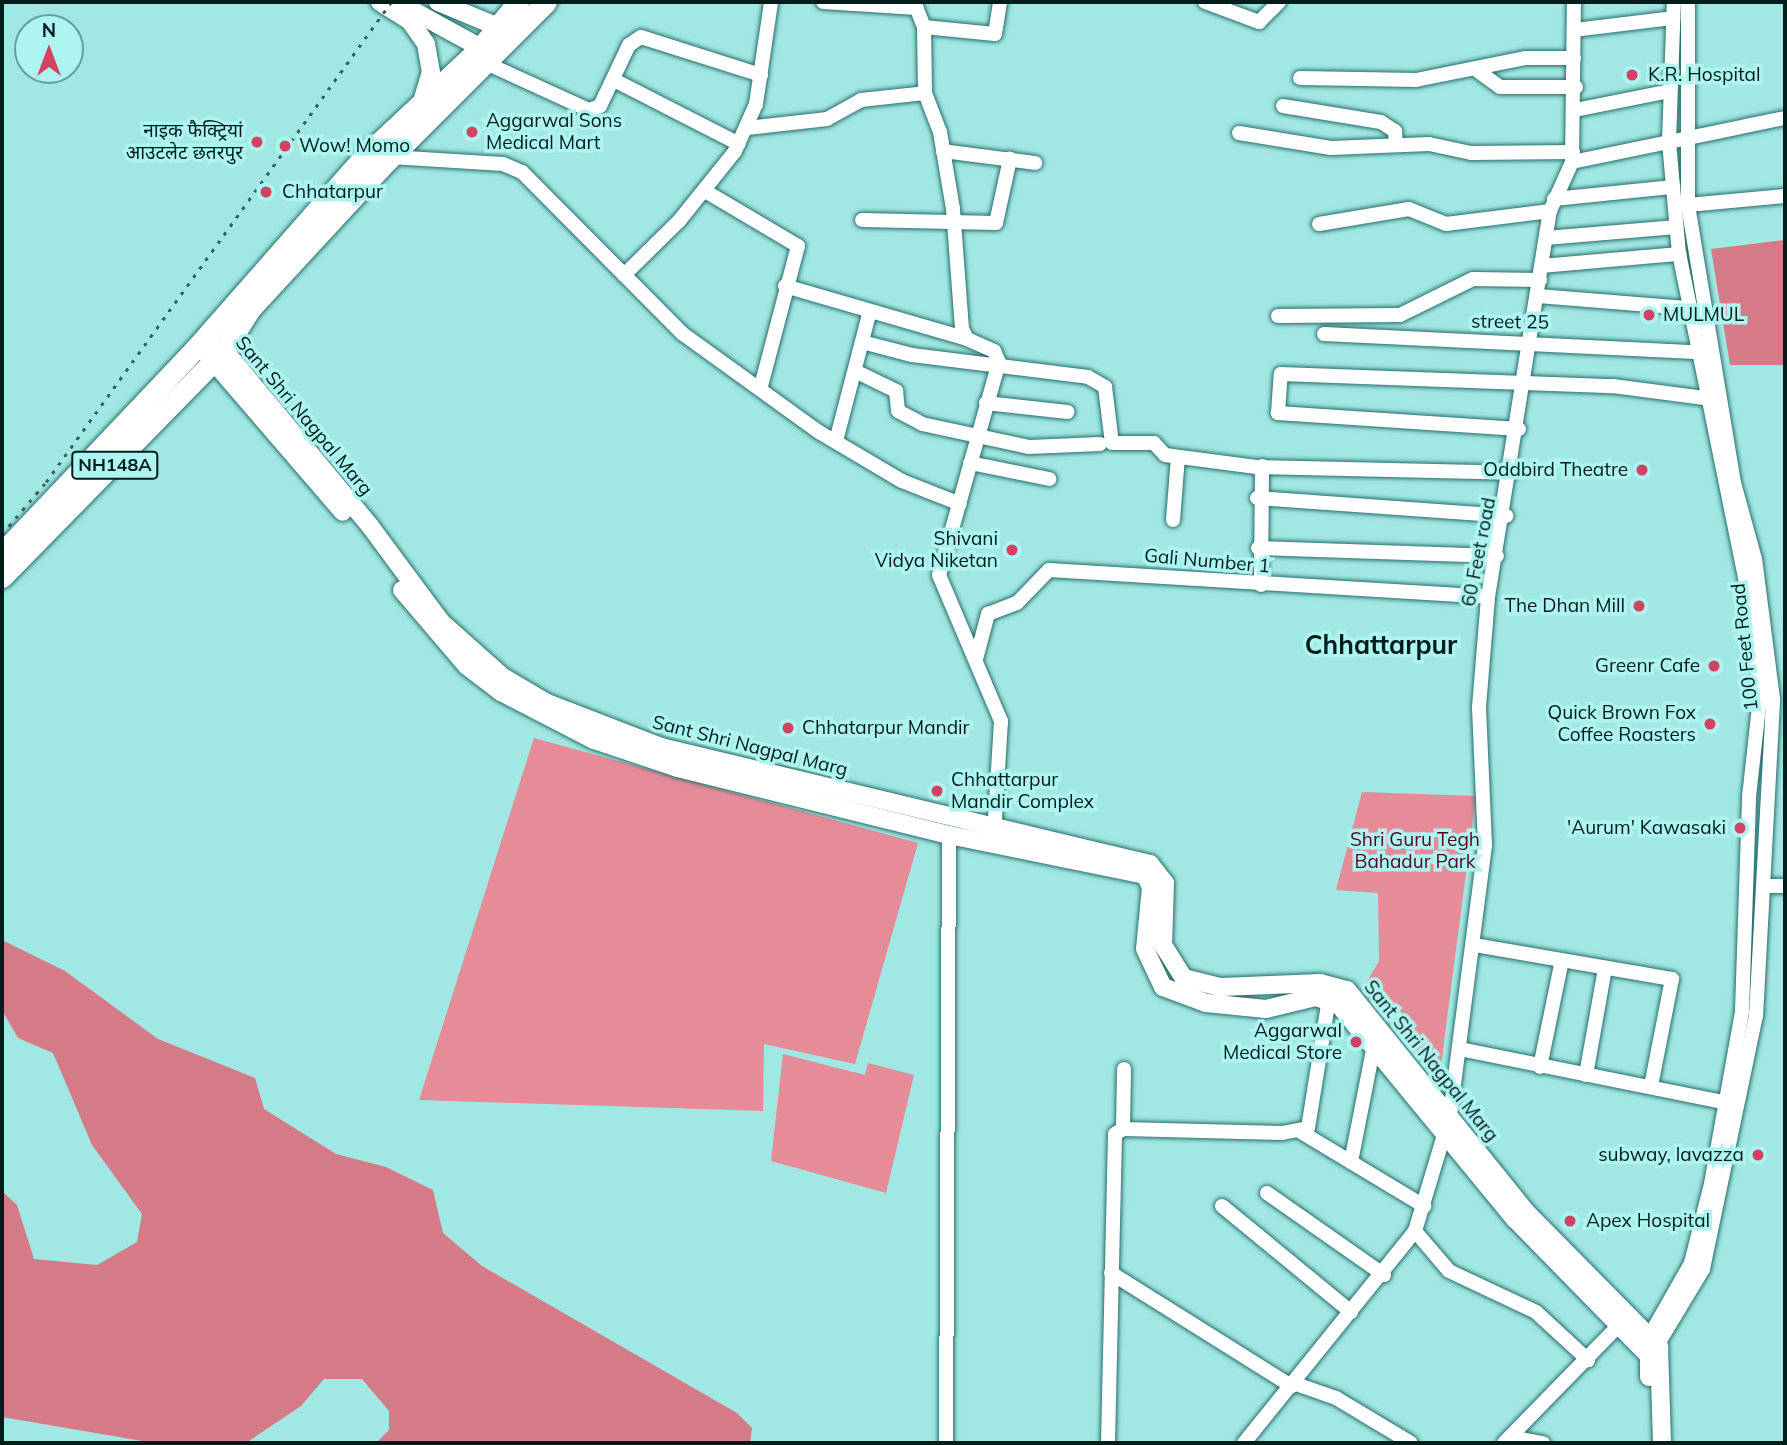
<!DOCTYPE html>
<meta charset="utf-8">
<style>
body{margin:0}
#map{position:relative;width:1787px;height:1445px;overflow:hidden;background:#a1e7e3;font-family:Mulish,"Noto Sans Devanagari",sans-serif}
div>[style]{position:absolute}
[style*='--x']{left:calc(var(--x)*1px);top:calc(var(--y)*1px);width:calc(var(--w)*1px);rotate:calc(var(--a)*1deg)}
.green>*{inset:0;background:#e68c98}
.forest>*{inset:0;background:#d57b87}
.roads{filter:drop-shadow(0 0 2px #276e6b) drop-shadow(0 0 2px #276e6b)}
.minor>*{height:14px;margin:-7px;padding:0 7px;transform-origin:7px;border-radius:7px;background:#fff}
.major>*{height:18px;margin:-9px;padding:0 9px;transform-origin:9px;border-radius:9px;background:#fff}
.highway>*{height:21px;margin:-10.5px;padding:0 10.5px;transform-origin:10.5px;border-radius:10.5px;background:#fff}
.rail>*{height:2.5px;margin-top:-1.25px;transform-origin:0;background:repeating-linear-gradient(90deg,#36615f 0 3.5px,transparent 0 10.5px)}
.dots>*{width:19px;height:19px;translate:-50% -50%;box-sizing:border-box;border:4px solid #aef4f0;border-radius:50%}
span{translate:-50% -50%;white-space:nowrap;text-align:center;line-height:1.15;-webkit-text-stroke:7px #aef4f0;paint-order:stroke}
.shield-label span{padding:2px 5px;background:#aef4f0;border:2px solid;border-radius:5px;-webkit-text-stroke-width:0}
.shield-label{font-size:18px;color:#001c1b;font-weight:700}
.poi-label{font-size:19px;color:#001c1b}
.left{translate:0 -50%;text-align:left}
.right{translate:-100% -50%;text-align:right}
.street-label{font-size:19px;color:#001c1b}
.park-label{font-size:19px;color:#57031d}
.district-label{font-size:26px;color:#001c1b;font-weight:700}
.frame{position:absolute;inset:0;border:4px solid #001c1b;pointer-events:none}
.north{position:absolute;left:14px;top:14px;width:70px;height:70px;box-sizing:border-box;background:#aef4f0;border:2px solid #689e9b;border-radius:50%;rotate:0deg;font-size:19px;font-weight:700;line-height:28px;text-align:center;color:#001c1b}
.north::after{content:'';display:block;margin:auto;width:24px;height:32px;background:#d24262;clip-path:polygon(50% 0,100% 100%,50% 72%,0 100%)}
</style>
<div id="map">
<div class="green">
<div style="clip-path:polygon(534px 738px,918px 843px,855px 1064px,764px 1044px,763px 1111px,419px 1100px)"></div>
<div style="clip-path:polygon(1362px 792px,1476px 796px,1441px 1065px,1427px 1063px,1362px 990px,1379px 961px,1378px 893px,1336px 890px)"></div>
<div style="clip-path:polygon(783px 1054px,865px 1075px,868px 1063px,914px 1075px,886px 1193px,771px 1161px)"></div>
</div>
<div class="forest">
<div style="clip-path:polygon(1785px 240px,1785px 365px,1730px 365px,1711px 249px)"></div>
<div style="clip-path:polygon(2px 940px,65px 971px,158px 1039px,255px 1078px,264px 1109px,336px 1154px,386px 1167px,433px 1190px,443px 1233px,482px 1266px,737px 1413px,752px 1428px,750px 1443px,376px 1443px,389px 1430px,389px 1411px,362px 1379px,324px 1379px,301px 1406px,246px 1443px,154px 1443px,2px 1417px,2px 1191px,17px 1205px,34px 1259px,97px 1265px,137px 1242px,142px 1214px,92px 1145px,53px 1053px,18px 1038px,2px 1010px)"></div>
</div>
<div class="roads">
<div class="minor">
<div style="--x:823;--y:2;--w:94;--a:3.7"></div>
<div style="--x:914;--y:2;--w:27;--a:68"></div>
<div style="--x:924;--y:27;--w:66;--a:89.1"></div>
<div style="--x:925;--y:93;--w:42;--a:69"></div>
<div style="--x:940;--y:132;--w:78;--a:80.4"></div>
<div style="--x:953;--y:209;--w:120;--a:85.7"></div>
<div style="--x:962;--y:329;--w:11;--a:63"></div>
<div style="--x:967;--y:339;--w:30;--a:24"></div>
<div style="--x:994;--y:351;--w:12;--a:66"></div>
<div style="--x:999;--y:362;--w:221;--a:105.7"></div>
<div style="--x:939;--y:575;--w:159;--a:67"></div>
<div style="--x:1001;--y:721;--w:115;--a:93.5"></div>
<div style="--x:1205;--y:2;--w:58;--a:20.3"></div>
<div style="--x:1259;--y:22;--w:28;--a:-45"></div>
<div style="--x:924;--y:27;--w:71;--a:5.6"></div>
<div style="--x:995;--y:34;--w:32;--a:-81"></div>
<div style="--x:1574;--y:30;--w:100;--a:-6.9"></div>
<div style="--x:488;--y:64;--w:111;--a:24.5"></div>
<div style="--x:589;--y:110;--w:12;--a:-20"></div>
<div style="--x:600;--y:106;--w:68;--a:-64.6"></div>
<div style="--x:629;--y:45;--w:14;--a:-34"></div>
<div style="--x:641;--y:37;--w:126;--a:17.6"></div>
<div style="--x:1478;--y:71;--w:27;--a:36"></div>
<div style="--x:1500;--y:87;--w:76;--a:0"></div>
<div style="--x:1300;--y:78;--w:116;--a:1"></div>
<div style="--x:1416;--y:80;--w:111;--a:-11.4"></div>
<div style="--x:1525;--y:58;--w:49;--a:0"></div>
<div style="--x:614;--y:80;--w:140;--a:27.1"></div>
<div style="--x:1283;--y:106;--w:99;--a:9.3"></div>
<div style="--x:1381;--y:122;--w:17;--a:33"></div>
<div style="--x:1395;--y:131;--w:14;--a:86"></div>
<div style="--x:1575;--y:110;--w:97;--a:-11.3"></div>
<div style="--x:747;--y:128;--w:81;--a:-6.4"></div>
<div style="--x:827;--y:119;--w:39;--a:-29"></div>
<div style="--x:861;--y:100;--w:64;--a:-6.2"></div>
<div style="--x:1239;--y:133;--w:93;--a:9.3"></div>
<div style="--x:1331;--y:148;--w:98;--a:-2.3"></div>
<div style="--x:1429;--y:144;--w:43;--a:12.1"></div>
<div style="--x:1471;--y:153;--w:102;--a:-0.6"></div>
<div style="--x:943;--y:151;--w:93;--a:7.4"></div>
<div style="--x:391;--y:157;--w:112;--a:3.6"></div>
<div style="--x:503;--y:164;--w:21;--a:23"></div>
<div style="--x:522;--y:172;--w:228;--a:45.2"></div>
<div style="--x:683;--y:334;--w:168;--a:35.8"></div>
<div style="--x:819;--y:432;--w:96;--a:30.6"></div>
<div style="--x:902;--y:481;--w:62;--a:21.6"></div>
<div style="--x:1572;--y:162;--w:217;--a:-11.7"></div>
<div style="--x:705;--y:191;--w:108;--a:30.6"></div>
<div style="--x:798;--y:246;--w:145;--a:104.8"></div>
<div style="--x:1554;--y:199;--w:120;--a:-5.8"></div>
<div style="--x:1688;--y:205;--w:97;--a:-5.3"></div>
<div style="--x:862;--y:220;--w:134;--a:1.3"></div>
<div style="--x:996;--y:223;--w:66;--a:-77.7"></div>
<div style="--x:1319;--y:224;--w:91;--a:-9.5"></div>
<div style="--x:1409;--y:209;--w:40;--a:22"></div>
<div style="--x:1446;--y:224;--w:105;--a:-7.1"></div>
<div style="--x:1546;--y:238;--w:131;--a:-4.8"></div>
<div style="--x:1541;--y:266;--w:139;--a:-5"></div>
<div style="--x:624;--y:275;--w:77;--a:-44.5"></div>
<div style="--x:679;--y:221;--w:90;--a:-51.3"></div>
<div style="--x:735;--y:151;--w:51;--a:-65.9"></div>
<div style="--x:756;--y:104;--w:103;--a:-81.6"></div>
<div style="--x:785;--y:286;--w:190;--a:16.2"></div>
<div style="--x:1538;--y:296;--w:149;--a:4.6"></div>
<div style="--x:1278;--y:316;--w:122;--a:-0.5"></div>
<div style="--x:1400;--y:315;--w:81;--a:-26.3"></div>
<div style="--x:1473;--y:279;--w:67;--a:0.9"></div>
<div style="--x:1324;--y:334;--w:371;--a:2.8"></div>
<div style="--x:862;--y:342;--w:52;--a:14.6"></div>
<div style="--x:912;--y:355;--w:177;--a:7.1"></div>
<div style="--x:1088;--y:377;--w:20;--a:30"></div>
<div style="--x:1105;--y:387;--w:56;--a:82.9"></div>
<div style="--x:1112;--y:443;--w:42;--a:0"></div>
<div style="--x:1154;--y:443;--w:16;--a:47"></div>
<div style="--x:1165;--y:455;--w:92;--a:7.5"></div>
<div style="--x:1256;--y:467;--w:256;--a:1.3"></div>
<div style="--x:855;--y:371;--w:46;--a:26"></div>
<div style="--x:896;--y:391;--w:20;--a:84"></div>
<div style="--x:898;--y:411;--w:27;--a:28"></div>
<div style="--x:922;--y:424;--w:109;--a:12.1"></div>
<div style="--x:1029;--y:447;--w:71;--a:-2.4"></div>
<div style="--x:986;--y:403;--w:82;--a:6.3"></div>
<div style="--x:1519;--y:429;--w:242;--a:-176.2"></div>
<div style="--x:1278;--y:413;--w:39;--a:-86"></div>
<div style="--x:1281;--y:374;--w:332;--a:2.1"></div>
<div style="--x:1613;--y:386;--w:92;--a:7.5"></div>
<div style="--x:836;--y:441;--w:131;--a:-75.4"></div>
<div style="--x:970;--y:463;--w:81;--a:11.4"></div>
<div style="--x:1257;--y:498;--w:250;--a:4.1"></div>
<div style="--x:1173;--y:520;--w:63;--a:-85.5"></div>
<div style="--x:1258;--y:548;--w:239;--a:1.9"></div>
<div style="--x:1261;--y:585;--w:119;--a:-89.5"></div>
<div style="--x:976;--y:659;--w:47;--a:-75.1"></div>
<div style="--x:988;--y:614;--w:31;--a:-21"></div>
<div style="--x:1017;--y:603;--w:46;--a:-45.9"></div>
<div style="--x:1049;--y:570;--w:440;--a:3.5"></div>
<div style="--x:1763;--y:886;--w:22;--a:0"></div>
<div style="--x:1475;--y:945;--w:200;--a:9.8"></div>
<div style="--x:1672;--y:979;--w:109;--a:101.1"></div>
<div style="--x:1460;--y:1049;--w:268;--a:11.4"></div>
<div style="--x:1540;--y:1067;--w:109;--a:-78.4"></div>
<div style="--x:1586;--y:1075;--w:109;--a:-79.9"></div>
<div style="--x:1123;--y:1129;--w:60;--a:-89"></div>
<div style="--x:1301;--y:1132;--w:144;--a:31"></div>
<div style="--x:1351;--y:1162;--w:119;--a:-78.9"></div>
<div style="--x:1267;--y:1193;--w:143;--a:35"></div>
<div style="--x:1222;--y:1206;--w:167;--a:39.4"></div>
<div style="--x:1415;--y:1231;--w:52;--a:49.6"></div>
<div style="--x:1449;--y:1271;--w:96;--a:25.2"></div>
<div style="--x:1536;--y:1312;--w:71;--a:42.7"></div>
<div style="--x:1111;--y:1273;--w:213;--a:32.1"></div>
<div style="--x:1645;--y:1344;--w:93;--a:-60.4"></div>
<div style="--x:1691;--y:1263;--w:81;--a:-75.8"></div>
<div style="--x:1711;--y:1184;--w:176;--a:-79.8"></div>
<div style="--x:1742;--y:1011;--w:214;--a:-88.1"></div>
<div style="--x:1749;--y:797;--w:100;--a:-83.7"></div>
<div style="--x:1760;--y:698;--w:86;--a:-95.3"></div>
<div style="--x:1752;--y:612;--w:365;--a:-101.5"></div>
<div style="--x:1679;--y:254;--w:112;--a:-95.1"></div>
<div style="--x:1669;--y:142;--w:140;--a:-88"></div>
<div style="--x:1652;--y:1354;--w:99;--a:-59"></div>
<div style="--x:1703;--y:1269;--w:258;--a:-78.2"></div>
<div style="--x:1756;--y:1016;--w:317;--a:-86.9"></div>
<div style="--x:1773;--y:699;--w:141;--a:-97.3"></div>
<div style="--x:1755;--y:559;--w:79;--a:-105.4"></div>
<div style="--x:1734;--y:483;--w:282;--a:-99.4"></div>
<div style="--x:1688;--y:205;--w:203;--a:-90"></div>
<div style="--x:1293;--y:1383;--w:46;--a:19.2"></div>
<div style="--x:1336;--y:1398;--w:87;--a:31"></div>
<div style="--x:1511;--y:1437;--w:33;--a:11"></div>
<div style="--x:946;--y:1443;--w:608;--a:-89.72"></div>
<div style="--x:1108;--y:1443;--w:309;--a:-88.7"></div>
<div style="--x:1115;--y:1134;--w:9;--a:-32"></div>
<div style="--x:1123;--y:1129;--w:159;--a:1.4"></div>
<div style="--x:1282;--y:1133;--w:26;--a:-11"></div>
<div style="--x:1308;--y:1128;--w:131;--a:-80.8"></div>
<div style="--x:1244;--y:1443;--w:272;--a:-51.1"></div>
<div style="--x:1415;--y:1231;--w:121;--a:-73.2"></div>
<div style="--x:1450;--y:1115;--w:272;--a:-82.6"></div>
<div style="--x:1485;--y:845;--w:138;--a:-92.5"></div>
<div style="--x:1479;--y:707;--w:110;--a:-85.3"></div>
<div style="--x:1488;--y:597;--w:391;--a:-80.9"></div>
<div style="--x:1550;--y:211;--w:54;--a:-65.8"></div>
<div style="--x:1572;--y:162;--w:160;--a:-89.3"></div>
<div style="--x:1504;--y:1443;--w:165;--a:-45.7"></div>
</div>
<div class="major">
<div style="--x:380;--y:2;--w:36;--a:32"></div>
<div style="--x:410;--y:21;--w:28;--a:55"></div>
<div style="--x:426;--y:44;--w:28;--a:80"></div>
<div style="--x:431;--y:72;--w:28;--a:107"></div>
<div style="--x:397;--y:2;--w:108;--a:28.7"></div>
<div style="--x:438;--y:2;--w:76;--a:22.5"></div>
<div style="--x:212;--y:344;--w:13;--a:27"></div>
<div style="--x:224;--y:350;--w:229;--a:50.3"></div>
<div style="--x:370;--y:526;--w:119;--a:53.5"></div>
<div style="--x:441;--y:622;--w:83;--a:41.6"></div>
<div style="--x:503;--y:677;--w:51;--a:30.6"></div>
<div style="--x:547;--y:703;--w:122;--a:21.1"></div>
<div style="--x:661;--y:747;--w:503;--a:13.46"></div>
<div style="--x:1150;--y:864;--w:24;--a:52"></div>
<div style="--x:1165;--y:883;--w:62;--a:91.8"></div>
<div style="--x:1163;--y:945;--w:39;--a:58"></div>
<div style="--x:1184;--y:978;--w:38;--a:14"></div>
<div style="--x:1221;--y:987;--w:99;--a:-2.3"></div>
<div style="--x:1320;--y:983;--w:28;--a:15"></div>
<div style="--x:1347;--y:990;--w:285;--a:51.1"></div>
<div style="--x:1526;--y:1212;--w:190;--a:45.4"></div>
<div style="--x:1659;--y:1347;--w:96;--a:88.2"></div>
<div style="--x:207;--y:354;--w:208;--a:49.3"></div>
<div style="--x:402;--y:590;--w:100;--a:49.5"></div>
<div style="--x:467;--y:666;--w:43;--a:37.4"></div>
<div style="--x:501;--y:692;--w:105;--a:27.3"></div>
<div style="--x:594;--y:740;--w:89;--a:18.4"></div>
<div style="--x:678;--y:768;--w:279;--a:13.9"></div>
<div style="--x:949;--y:835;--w:200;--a:11.5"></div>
<div style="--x:1145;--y:875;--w:13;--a:63"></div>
<div style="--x:1151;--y:887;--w:62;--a:95.5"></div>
<div style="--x:1145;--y:949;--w:42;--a:64.7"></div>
<div style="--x:1163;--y:987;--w:46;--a:20.4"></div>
<div style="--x:1206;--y:1003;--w:60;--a:5.7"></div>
<div style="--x:1266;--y:1009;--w:51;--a:-13.5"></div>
<div style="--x:1316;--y:997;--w:24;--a:19"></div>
<div style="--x:1339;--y:1005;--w:277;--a:50.6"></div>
<div style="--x:1515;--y:1219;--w:192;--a:45.6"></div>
<div style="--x:1649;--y:1356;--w:21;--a:90"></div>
</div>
<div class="highway">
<div style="--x:2;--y:553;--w:282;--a:-46.6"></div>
<div style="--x:196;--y:348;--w:254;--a:-48.7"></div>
<div style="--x:364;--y:157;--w:162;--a:-43.2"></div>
<div style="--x:482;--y:46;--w:57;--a:-50.7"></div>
<div style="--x:2;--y:577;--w:318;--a:-45.6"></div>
<div style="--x:224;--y:350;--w:49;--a:-57.6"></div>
<div style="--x:250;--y:309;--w:193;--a:-47.3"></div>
<div style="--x:381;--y:167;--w:233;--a:-45"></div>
</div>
</div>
<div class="rail">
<div style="--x:2;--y:534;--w:68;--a:-49.8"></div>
<div style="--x:46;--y:482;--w:591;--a:-54.29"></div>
</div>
<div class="dots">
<div style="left:1632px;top:75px;background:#d24262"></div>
<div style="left:472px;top:132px;background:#d24262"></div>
<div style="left:257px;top:142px;background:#d24262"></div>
<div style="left:285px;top:146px;background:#d24262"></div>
<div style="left:266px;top:192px;background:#d24262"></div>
<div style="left:1649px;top:315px;background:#d24262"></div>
<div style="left:1642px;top:470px;background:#d24262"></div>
<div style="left:1012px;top:550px;background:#d24262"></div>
<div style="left:1639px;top:606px;background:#d24262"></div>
<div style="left:1714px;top:666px;background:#d24262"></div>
<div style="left:1710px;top:724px;background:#d24262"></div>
<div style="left:788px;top:728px;background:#d24262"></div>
<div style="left:937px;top:791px;background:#d24262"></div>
<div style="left:1740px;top:828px;background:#d24262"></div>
<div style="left:1356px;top:1042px;background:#d24262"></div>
<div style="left:1758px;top:1155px;background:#d24262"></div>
<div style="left:1570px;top:1221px;background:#d24262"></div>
</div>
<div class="shield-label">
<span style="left:115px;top:465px">NH148A</span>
</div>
<div class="poi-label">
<span class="left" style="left:1648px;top:75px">K.R. Hospital</span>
<span class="left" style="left:486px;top:132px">Aggarwal Sons<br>Medical Mart</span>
<span class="right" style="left:243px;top:142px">नाइक फैक्ट्रियां<br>आउटलेट छतरपुर</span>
<span class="left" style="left:299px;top:146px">Wow! Momo</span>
<span class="left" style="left:282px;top:192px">Chhatarpur</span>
<span class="left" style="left:1663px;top:315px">MULMUL</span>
<span class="right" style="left:1628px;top:470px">Oddbird Theatre</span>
<span class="right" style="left:998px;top:550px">Shivani<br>Vidya Niketan</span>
<span class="right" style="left:1625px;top:606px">The Dhan Mill</span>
<span class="right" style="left:1700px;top:666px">Greenr Cafe</span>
<span class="right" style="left:1696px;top:724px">Quick Brown Fox<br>Coffee Roasters</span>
<span class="left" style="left:802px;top:728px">Chhatarpur Mandir</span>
<span class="left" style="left:951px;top:791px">Chhattarpur<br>Mandir Complex</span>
<span class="right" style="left:1726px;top:828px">'Aurum' Kawasaki</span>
<span class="right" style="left:1342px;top:1042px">Aggarwal<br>Medical Store</span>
<span class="right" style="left:1744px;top:1155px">subway, lavazza</span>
<span class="left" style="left:1586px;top:1221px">Apex Hospital</span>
</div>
<div class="street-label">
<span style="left:1510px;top:322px;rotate:1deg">street 25</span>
<span style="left:304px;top:416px;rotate:50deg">Sant Shri Nagpal Marg</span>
<span style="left:1479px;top:552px;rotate:-79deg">60 Feet road</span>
<span style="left:1207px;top:561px;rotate:5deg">Gali Number 1</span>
<span style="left:1745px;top:647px;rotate:-96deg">100 Feet Road</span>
<span style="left:750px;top:746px;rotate:14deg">Sant Shri Nagpal Marg</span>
<span style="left:1431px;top:1061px;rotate:51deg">Sant Shri Nagpal Marg</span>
</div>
<div class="park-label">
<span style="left:1415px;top:851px">Shri Guru Tegh<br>Bahadur Park</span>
</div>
<div class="district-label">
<span style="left:1381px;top:645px">Chhattarpur</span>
</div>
<div class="frame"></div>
<div class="north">N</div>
</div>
